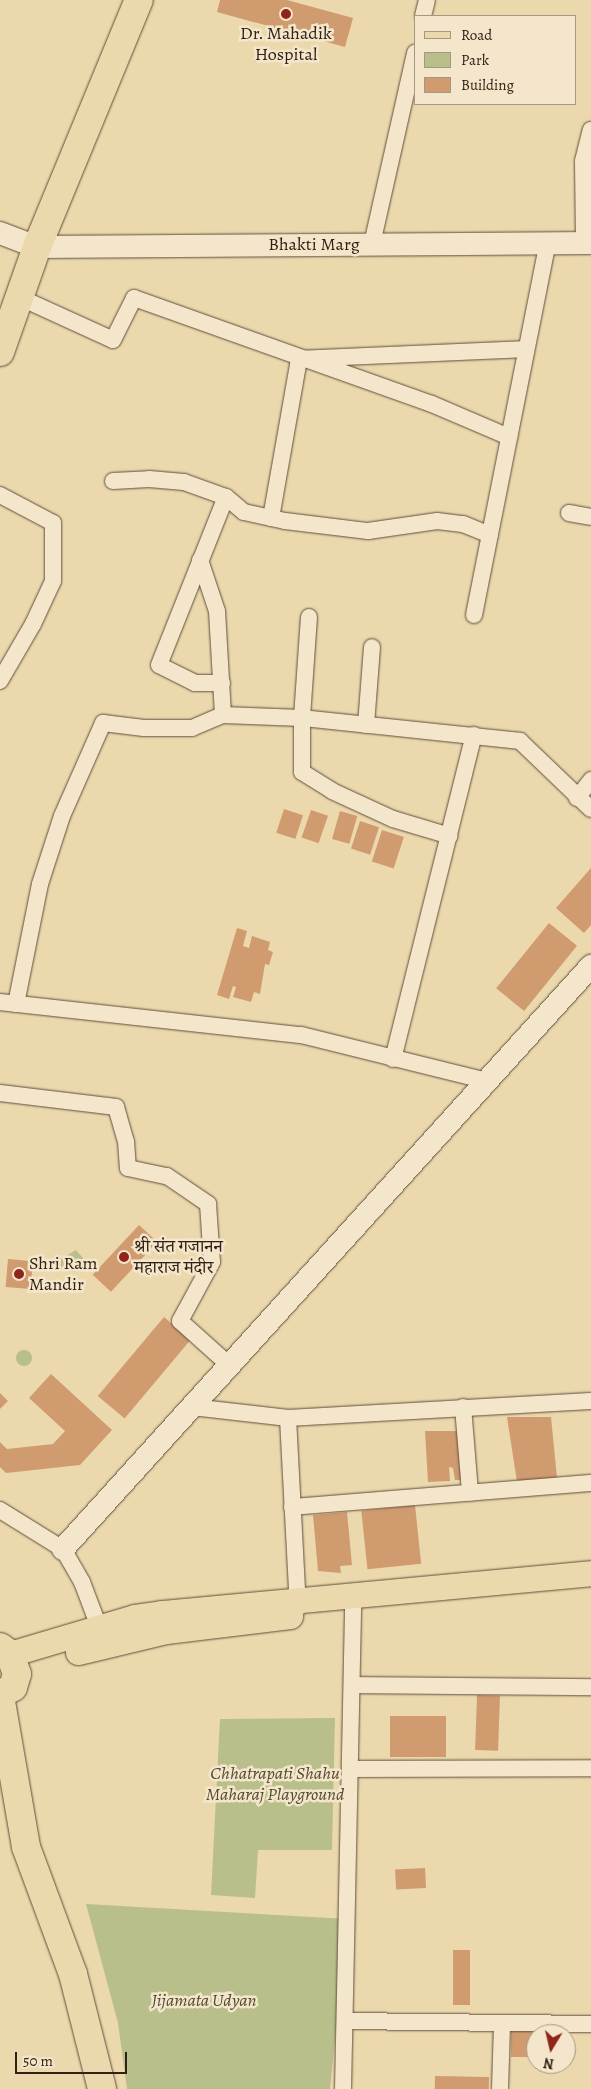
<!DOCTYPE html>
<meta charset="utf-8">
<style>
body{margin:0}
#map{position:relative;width:591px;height:2089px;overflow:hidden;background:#ecd8ad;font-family:Alegreya,"Noto Serif Devanagari",serif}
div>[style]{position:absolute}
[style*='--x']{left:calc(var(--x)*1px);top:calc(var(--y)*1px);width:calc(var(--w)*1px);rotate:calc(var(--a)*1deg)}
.green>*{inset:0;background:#b8bf8a}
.round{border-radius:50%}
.building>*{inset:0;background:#d19b70;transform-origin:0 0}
.roads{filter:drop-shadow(0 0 1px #604e3b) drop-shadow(0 0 1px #604e3b)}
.street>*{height:16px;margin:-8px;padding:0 8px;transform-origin:8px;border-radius:8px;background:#f3e6ca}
.secondary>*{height:22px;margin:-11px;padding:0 11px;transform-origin:11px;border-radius:11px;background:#f3e6ca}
.primary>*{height:25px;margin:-12.5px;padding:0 12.5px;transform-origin:12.5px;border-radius:12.5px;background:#ecd8ad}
.highway>*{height:28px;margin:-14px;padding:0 14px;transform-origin:14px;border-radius:14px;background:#ecd8ad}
.dots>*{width:14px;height:14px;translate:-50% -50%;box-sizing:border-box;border:2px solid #f3e6ca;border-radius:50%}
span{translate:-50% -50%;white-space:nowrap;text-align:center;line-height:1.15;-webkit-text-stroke:5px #f3e6ca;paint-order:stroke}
.poi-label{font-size:18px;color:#312015}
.left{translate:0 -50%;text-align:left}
.street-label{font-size:18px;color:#312015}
.park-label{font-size:18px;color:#534832;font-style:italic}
.legend{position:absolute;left:414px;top:15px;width:162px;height:90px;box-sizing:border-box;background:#f3e6ca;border:1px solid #a59782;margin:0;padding:6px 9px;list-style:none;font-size:15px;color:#312015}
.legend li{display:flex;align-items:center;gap:10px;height:25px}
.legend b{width:25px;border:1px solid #a59782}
.north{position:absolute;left:526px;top:2024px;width:50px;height:50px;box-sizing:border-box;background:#f3e6ca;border:1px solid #a59782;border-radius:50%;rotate:189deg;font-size:14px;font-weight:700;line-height:20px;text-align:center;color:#312015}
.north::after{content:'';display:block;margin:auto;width:18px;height:22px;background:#8f2418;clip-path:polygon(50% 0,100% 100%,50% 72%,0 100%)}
.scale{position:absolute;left:15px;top:2052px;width:112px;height:22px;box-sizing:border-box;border:2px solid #312015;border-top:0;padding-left:6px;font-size:15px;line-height:18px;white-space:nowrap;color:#312015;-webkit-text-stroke:4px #f3e6ca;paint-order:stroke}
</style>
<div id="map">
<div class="green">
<div style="clip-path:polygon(76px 1250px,83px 1258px,76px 1272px,60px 1270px,61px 1259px)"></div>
<div class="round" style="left:16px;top:1350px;width:16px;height:16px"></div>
<div style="clip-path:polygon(335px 1718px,332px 1850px,258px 1850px,255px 1898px,211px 1895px,220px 1719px)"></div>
<div style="clip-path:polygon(86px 1904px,347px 1919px,330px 2089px,127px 2089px,118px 2023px)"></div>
</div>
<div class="building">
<div style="clip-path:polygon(220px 0,287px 0,353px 18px,345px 47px,217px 12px)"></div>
<div style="left:284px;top:809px;width:20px;height:25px;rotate:18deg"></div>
<div style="left:311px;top:810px;width:18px;height:29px;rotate:19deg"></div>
<div style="left:340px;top:811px;width:18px;height:29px;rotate:16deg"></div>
<div style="left:360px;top:821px;width:20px;height:29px;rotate:18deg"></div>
<div style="left:382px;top:830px;width:23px;height:33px;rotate:18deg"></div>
<div style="clip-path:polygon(591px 868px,591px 925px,584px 933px,556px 908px)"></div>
<div style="left:549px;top:923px;width:36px;height:84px;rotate:39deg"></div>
<div style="clip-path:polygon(237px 928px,247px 931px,243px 946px,249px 948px,252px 936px,270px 942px,268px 950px,273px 952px,269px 965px,265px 964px,260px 994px,254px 992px,251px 1002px,233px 997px,236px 987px,233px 986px,229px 999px,217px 995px)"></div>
<div style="left:139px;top:1225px;width:25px;height:68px;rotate:43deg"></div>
<div style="left:8px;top:1259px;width:25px;height:28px;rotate:5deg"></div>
<div style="left:164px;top:1317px;width:35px;height:103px;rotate:40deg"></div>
<div style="clip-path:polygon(51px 1374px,112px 1430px,80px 1465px,6px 1473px,0 1467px,0 1442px,7px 1449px,53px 1444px,65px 1431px,29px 1398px)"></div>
<div style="clip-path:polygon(0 1393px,8px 1401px,0 1409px)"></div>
<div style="clip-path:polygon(507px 1417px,551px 1417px,557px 1478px,517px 1482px)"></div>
<div style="clip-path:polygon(425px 1431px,459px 1431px,462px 1480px,455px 1480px,453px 1468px,449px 1467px,450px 1481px,428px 1482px)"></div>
<div style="left:415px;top:1505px;width:59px;height:54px;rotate:84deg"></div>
<div style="clip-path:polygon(347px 1512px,352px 1565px,340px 1566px,341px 1573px,318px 1571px,313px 1515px)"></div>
<div style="left:477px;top:1695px;width:23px;height:55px;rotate:2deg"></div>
<div style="left:390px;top:1716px;width:56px;height:41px"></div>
<div style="left:425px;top:1868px;width:20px;height:30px;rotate:87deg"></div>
<div style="left:453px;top:1950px;width:17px;height:55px"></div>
<div style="clip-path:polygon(553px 2027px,553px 2034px,536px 2034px,536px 2057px,511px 2057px,511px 2028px)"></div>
<div style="left:435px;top:2076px;width:54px;height:13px;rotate:1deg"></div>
</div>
<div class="roads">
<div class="street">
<div style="--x:423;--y:16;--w:16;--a:-76"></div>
<div style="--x:584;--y:243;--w:82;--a:-90.7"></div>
<div style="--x:583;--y:161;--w:32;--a:-76"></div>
<div style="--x:372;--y:244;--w:196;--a:-77.3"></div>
<div style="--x:21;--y:298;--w:101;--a:24.5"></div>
<div style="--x:113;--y:340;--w:47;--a:-63.4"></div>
<div style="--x:134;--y:298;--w:316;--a:19.6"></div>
<div style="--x:432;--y:404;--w:84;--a:23.2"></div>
<div style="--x:113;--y:481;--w:36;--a:-3"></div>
<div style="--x:149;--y:479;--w:35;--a:5"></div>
<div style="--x:184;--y:482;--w:45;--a:19.7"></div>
<div style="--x:226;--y:497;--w:23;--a:40"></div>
<div style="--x:244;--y:512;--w:42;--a:12.4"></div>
<div style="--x:285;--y:521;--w:84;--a:6.9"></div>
<div style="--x:368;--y:531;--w:70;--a:-8.2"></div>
<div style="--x:437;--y:521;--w:26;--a:7"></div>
<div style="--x:463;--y:524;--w:29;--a:22"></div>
<div style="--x:0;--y:495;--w:60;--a:27.8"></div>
<div style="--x:53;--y:523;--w:58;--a:90"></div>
<div style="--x:53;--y:581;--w:47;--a:114.9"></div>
<div style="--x:33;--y:624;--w:66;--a:120.1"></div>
<div style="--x:569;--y:513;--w:22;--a:10"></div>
<div style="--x:271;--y:518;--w:161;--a:-80"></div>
<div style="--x:299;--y:359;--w:227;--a:-2.5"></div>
<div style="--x:200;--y:560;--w:54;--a:71.6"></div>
<div style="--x:217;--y:611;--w:104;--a:86.7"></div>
<div style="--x:474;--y:615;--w:377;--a:-78.8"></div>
<div style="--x:309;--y:617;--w:101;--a:94"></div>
<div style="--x:302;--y:718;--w:54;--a:90"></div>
<div style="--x:302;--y:772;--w:36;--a:32"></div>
<div style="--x:332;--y:791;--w:67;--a:24.7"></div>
<div style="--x:393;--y:819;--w:59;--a:16.6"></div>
<div style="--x:222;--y:683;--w:27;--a:180"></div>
<div style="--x:195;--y:683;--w:40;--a:-153.4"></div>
<div style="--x:159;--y:665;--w:181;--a:-68.3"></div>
<div style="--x:366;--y:725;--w:78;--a:-85.6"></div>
<div style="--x:577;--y:798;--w:23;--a:-52"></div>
<div style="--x:0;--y:1002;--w:303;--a:6.3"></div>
<div style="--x:301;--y:1035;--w:192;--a:13.9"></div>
<div style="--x:16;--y:1004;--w:122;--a:-78.7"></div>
<div style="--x:40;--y:884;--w:71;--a:-72.1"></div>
<div style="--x:62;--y:816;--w:102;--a:-66.2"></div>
<div style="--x:103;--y:723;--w:41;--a:7"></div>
<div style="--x:144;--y:728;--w:48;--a:0"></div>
<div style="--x:192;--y:728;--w:34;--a:-23"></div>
<div style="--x:223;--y:715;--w:79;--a:2.2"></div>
<div style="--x:302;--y:718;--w:219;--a:6"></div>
<div style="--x:520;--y:741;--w:98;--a:43.8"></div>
<div style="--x:393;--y:1059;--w:334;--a:-76"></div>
<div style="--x:0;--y:1093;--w:117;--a:6.9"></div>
<div style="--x:116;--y:1107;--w:35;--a:74"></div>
<div style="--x:126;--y:1141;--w:27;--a:86"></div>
<div style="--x:128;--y:1168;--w:40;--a:12"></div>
<div style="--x:167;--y:1176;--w:50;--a:34.3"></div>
<div style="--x:208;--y:1204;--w:58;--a:86.1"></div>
<div style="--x:212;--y:1262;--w:67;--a:118.5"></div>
<div style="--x:180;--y:1321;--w:66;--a:41.9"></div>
<div style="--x:192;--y:1407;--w:97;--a:6.5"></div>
<div style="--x:288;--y:1418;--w:303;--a:-3.2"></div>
<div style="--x:463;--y:1407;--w:86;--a:85.3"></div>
<div style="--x:288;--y:1418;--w:190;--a:87"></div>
<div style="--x:292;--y:1507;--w:300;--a:-4.6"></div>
<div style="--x:0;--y:1510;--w:74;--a:31.8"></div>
<div style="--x:63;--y:1549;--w:38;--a:60"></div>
<div style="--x:82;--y:1582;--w:57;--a:69.3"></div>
<div style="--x:352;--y:1685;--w:239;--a:0.5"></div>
<div style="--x:350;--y:1769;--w:241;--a:-0.2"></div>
<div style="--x:345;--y:2021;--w:246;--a:0.7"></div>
<div style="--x:343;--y:2089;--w:495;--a:-88.8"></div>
<div style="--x:500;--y:2089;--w:64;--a:-88.2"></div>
</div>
<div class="secondary">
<div style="--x:0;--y:233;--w:40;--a:21"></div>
<div style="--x:37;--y:247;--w:554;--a:-0.41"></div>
<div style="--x:63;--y:1549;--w:787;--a:-47.83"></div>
</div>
<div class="primary">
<div style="--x:78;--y:1652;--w:90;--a:-13.4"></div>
<div style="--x:166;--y:1631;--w:125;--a:-6.9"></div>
<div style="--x:10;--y:1654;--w:130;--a:-16.5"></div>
<div style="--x:135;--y:1617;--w:27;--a:-8"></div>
<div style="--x:162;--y:1613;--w:431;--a:-5.3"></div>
</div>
<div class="highway">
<div style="--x:0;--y:352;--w:111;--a:-70.6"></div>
<div style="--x:37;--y:247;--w:267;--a:-67.6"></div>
<div style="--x:0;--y:1647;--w:12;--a:35"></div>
<div style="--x:10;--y:1654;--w:21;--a:71"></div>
<div style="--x:17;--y:1674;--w:14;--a:107"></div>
<div style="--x:13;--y:1687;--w:15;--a:148"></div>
<div style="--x:0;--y:1696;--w:153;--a:80.2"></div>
<div style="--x:26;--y:1847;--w:135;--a:69.7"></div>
<div style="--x:73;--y:1974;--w:119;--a:75.8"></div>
</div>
</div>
<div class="dots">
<div style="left:286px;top:14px;background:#8f2418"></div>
<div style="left:124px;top:1257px;background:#8f2418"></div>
<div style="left:19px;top:1274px;background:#8f2418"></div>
</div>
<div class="poi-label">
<span style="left:286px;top:44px">Dr. Mahadik<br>Hospital</span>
<span class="left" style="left:134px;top:1257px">श्री संंत गजानन<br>महाराज मंदीर</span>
<span class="left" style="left:29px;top:1274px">Shri Ram<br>Mandir</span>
</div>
<div class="street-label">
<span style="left:314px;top:244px">Bhakti Marg</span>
</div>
<div class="park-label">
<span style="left:275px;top:1784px">Chhatrapati Shahu<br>Maharaj Playground</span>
<span style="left:204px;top:2000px">Jijamata Udyan</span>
</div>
<ul class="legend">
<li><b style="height:6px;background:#ecd8ad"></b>Road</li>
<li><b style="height:14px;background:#b8bf8a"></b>Park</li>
<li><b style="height:14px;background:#d19b70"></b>Building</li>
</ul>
<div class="north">N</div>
<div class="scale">50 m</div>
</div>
